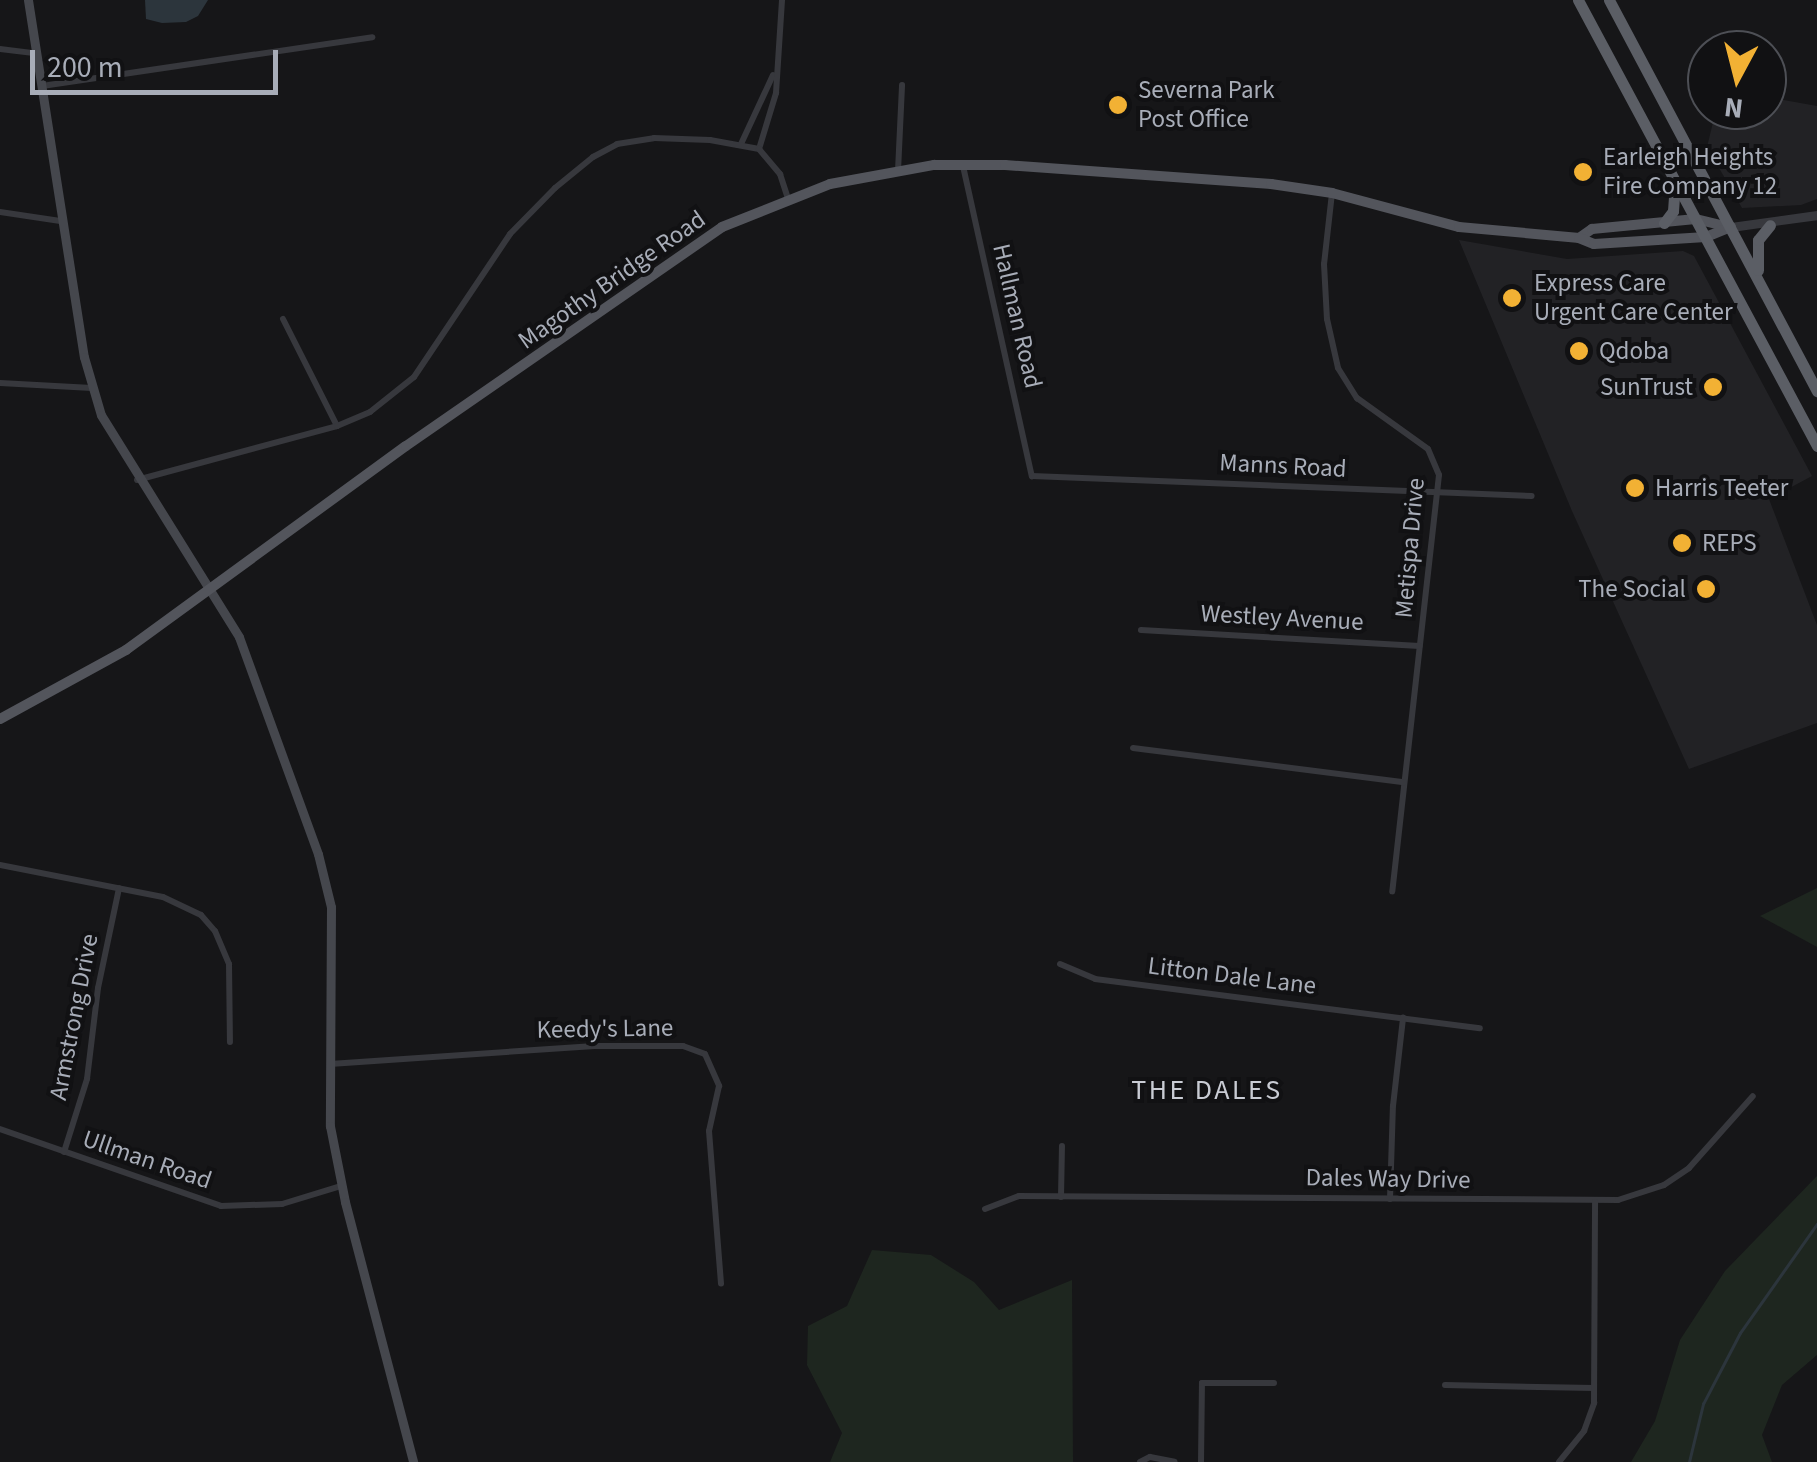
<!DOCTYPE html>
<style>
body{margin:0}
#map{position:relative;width:1817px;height:1462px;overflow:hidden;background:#161618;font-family:"Source Sans 3",sans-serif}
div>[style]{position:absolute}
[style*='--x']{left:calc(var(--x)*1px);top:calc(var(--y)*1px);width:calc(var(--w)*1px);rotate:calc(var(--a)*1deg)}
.built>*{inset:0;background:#222225}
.green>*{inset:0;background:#1e261f}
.water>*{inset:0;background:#2c353c}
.stream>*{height:2.5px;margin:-1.25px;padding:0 1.25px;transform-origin:1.25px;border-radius:1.25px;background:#2c353c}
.minor>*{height:6px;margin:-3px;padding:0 3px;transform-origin:3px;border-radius:3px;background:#37383d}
.tertiary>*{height:9px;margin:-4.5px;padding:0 4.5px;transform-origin:4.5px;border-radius:4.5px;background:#37383d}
.secondary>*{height:9px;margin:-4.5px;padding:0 4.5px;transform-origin:4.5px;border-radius:4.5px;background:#45474d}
.primary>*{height:10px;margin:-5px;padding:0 5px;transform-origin:5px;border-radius:5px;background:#53555c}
.trunk>*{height:11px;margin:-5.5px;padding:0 5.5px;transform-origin:5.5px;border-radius:5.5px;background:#5b5e65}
.dots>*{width:28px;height:28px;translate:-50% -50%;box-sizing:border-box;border:5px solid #111113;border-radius:50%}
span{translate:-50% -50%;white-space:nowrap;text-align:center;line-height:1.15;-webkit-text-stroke:8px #111113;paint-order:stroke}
.poi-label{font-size:25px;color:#a8adb8}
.left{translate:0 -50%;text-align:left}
.right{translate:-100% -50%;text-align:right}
.street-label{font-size:25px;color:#a8adb8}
.neighbourhood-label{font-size:28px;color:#c9ccd4;letter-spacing:2.5px}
.north{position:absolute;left:1687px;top:30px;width:100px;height:100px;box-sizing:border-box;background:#111113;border:2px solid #4d4f55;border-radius:50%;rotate:187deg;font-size:28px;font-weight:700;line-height:40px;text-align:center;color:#a8adb8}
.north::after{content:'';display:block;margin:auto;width:35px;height:45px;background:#f2b134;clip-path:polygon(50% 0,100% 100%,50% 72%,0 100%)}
.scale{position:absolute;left:30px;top:50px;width:248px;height:45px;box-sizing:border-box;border:5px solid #a8adb8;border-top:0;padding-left:12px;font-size:30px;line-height:35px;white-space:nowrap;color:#a8adb8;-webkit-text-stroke:8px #111113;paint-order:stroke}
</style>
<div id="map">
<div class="built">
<div style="clip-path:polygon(1767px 97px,1817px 106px,1817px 199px,1801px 205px,1742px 208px,1707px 147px,1716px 110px,1767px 110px)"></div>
<div style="clip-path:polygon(1459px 240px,1567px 259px,1683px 251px,1694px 256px,1812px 476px,1769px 499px,1817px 625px,1817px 723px,1689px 769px,1572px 511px)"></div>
</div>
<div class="green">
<div style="clip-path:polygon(1817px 888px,1817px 947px,1760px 916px)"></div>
<div style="clip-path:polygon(1817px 1176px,1817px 1355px,1782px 1385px,1762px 1435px,1772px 1462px,1631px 1462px,1655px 1421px,1680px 1340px,1725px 1271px)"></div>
<div style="clip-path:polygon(872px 1250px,931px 1255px,974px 1282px,999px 1310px,1072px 1280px,1073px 1462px,830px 1462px,842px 1433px,807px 1365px,808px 1326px,847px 1306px)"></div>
</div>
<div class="water">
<div style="clip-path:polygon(145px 0,208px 0,198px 16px,186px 22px,162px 23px,146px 19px)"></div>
</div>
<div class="stream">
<div style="--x:1689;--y:1462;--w:60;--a:-76.4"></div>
<div style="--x:1703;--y:1404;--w:80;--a:-62.5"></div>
<div style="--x:1740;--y:1333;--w:133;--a:-54.8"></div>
</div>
<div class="minor">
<div style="--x:0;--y:49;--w:34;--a:7"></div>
<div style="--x:42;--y:86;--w:334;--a:-8.4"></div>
<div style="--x:741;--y:144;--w:76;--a:-65.1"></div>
<div style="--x:759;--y:149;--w:59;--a:-73.1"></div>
<div style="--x:776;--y:93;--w:93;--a:-86.3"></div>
<div style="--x:963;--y:166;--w:318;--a:77.5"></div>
<div style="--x:1032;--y:476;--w:500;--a:2.29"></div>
<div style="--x:898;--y:171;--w:86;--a:-87.3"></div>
<div style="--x:1332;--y:193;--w:71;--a:96.4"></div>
<div style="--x:1324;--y:264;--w:55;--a:86.9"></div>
<div style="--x:1327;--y:319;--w:50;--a:77.3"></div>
<div style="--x:1338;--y:368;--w:36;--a:58"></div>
<div style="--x:1357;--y:398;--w:87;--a:35.7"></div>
<div style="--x:1428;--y:449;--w:28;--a:67"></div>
<div style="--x:1439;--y:475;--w:419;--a:96.4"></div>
<div style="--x:0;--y:212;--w:61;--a:8.5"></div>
<div style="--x:283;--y:319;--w:120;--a:63.2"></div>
<div style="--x:0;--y:383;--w:92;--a:3.1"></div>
<div style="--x:137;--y:480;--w:207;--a:-15.1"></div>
<div style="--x:337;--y:426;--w:36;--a:-23"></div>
<div style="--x:370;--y:412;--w:56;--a:-38.5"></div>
<div style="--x:414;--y:377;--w:172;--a:-56.1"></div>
<div style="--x:510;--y:234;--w:64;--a:-45.6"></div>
<div style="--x:555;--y:188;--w:49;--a:-39.2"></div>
<div style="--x:593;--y:157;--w:27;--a:-28"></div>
<div style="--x:617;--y:144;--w:37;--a:-9"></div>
<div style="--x:654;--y:138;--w:56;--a:2"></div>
<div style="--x:710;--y:140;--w:50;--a:10.4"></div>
<div style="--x:759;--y:149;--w:33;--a:50"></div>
<div style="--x:780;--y:174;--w:25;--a:72"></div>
<div style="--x:1141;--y:630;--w:279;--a:3.3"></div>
<div style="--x:1133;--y:748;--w:273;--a:7.2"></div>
<div style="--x:0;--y:865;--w:166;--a:11.1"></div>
<div style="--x:163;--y:897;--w:42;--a:25.3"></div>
<div style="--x:201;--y:915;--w:21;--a:49"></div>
<div style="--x:215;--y:931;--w:36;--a:67"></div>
<div style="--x:229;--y:964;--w:78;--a:89.3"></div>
<div style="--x:1060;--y:964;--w:38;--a:23"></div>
<div style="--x:1095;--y:979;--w:388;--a:7.3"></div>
<div style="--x:330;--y:1064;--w:265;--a:-3.9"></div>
<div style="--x:594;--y:1046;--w:89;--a:0"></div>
<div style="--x:683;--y:1046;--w:23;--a:20"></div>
<div style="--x:705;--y:1054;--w:35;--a:66"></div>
<div style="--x:719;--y:1086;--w:46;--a:102.5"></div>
<div style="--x:709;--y:1131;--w:153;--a:85.5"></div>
<div style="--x:0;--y:1129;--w:234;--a:19.2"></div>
<div style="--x:221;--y:1206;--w:61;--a:-1.9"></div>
<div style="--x:282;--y:1204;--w:62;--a:-17"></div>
<div style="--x:64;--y:1152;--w:77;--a:-72.5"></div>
<div style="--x:87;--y:1079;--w:92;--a:-83.1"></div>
<div style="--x:98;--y:988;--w:102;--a:-78.1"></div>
<div style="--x:1061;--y:1197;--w:51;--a:-88.9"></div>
<div style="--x:1390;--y:1199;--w:93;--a:-88.2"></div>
<div style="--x:1393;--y:1106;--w:89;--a:-83.5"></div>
<div style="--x:985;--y:1209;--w:36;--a:-21"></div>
<div style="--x:1019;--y:1196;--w:599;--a:0.38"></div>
<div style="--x:1618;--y:1200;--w:48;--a:-18.1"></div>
<div style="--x:1664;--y:1185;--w:30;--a:-34"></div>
<div style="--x:1689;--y:1168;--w:96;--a:-48.4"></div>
<div style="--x:1445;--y:1385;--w:149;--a:1.2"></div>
<div style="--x:1140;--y:1462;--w:11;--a:-27"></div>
<div style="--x:1150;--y:1457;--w:25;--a:11"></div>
<div style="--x:1201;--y:1462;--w:79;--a:-89.3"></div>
<div style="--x:1202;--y:1383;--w:72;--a:0"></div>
<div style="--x:1559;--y:1462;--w:40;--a:-51"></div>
<div style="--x:1584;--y:1431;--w:30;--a:-70"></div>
<div style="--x:1594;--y:1403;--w:201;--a:-89.7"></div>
</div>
<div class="tertiary">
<div style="--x:1731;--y:227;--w:87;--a:-7.9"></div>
</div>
<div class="secondary">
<div style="--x:28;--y:0;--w:361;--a:81.1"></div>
<div style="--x:84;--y:357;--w:60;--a:73.7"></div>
<div style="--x:101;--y:415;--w:261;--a:58.1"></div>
<div style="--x:239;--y:637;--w:231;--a:70"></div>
<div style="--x:318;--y:854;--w:55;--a:76.2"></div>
<div style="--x:331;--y:907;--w:219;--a:90.3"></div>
<div style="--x:330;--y:1126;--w:77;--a:78.8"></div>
<div style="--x:345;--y:1202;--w:269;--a:75.3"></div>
</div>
<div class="primary">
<div style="--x:1579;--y:238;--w:16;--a:-35"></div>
<div style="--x:1592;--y:229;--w:104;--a:-5.5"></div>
<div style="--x:1696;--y:219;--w:34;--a:14"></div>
<div style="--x:0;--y:719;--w:144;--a:-28.7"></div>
<div style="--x:126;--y:650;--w:346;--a:-36.1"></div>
<div style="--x:406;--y:446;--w:384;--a:-34.7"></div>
<div style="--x:722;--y:227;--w:116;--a:-21.7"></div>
<div style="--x:830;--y:184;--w:106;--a:-10.4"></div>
<div style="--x:934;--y:165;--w:71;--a:0"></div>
<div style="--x:1005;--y:165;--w:267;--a:4.1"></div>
<div style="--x:1271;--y:184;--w:62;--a:8.4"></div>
<div style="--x:1332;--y:193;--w:131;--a:15"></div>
<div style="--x:1459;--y:227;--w:121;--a:5.2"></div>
<div style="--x:1579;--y:238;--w:16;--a:22"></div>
<div style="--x:1594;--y:244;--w:112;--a:-3.6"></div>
<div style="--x:1706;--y:237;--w:27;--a:-22"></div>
</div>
<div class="trunk">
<div style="--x:1578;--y:0;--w:506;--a:61.81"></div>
<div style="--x:1609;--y:0;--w:443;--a:62"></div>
<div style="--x:1664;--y:223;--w:15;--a:-53"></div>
<div style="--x:1673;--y:211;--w:27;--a:-86"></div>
<div style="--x:1758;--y:270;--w:30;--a:-90"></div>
<div style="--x:1758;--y:240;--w:19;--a:-51"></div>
</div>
<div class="dots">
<div style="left:1118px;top:105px;background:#f2b134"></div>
<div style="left:1583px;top:172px;background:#f2b134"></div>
<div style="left:1512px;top:298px;background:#f2b134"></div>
<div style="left:1579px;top:351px;background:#f2b134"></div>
<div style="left:1713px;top:387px;background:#f2b134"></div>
<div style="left:1635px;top:488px;background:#f2b134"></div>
<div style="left:1682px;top:543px;background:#f2b134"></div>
<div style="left:1706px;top:589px;background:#f2b134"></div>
</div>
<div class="poi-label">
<span class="left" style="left:1138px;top:105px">Severna Park<br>Post Office</span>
<span class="left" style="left:1603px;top:172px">Earleigh Heights<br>Fire Company 12</span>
<span class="left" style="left:1534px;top:298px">Express Care<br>Urgent Care Center</span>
<span class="left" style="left:1599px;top:351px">Qdoba</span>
<span class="right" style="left:1693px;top:387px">SunTrust</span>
<span class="left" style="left:1655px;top:488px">Harris Teeter</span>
<span class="left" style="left:1702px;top:543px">REPS</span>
<span class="right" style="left:1686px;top:589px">The Social</span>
</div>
<div class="street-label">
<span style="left:612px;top:280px;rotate:-35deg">Magothy Bridge Road</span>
<span style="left:1017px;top:316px;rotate:77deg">Hallman Road</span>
<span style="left:1283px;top:466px;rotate:3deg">Manns Road</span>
<span style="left:1410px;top:548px;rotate:-85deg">Metispa Drive</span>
<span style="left:1282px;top:618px;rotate:3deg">Westley Avenue</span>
<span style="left:1232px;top:976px;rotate:7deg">Litton Dale Lane</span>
<span style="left:74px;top:1017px;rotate:-79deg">Armstrong Drive</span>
<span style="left:605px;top:1029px;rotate:-1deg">Keedy's Lane</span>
<span style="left:147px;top:1160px;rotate:19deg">Ullman Road</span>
<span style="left:1388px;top:1179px;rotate:1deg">Dales Way Drive</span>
</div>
<div class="neighbourhood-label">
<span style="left:1207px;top:1090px">THE DALES</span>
</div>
<div class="north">N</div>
<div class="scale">200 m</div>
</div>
